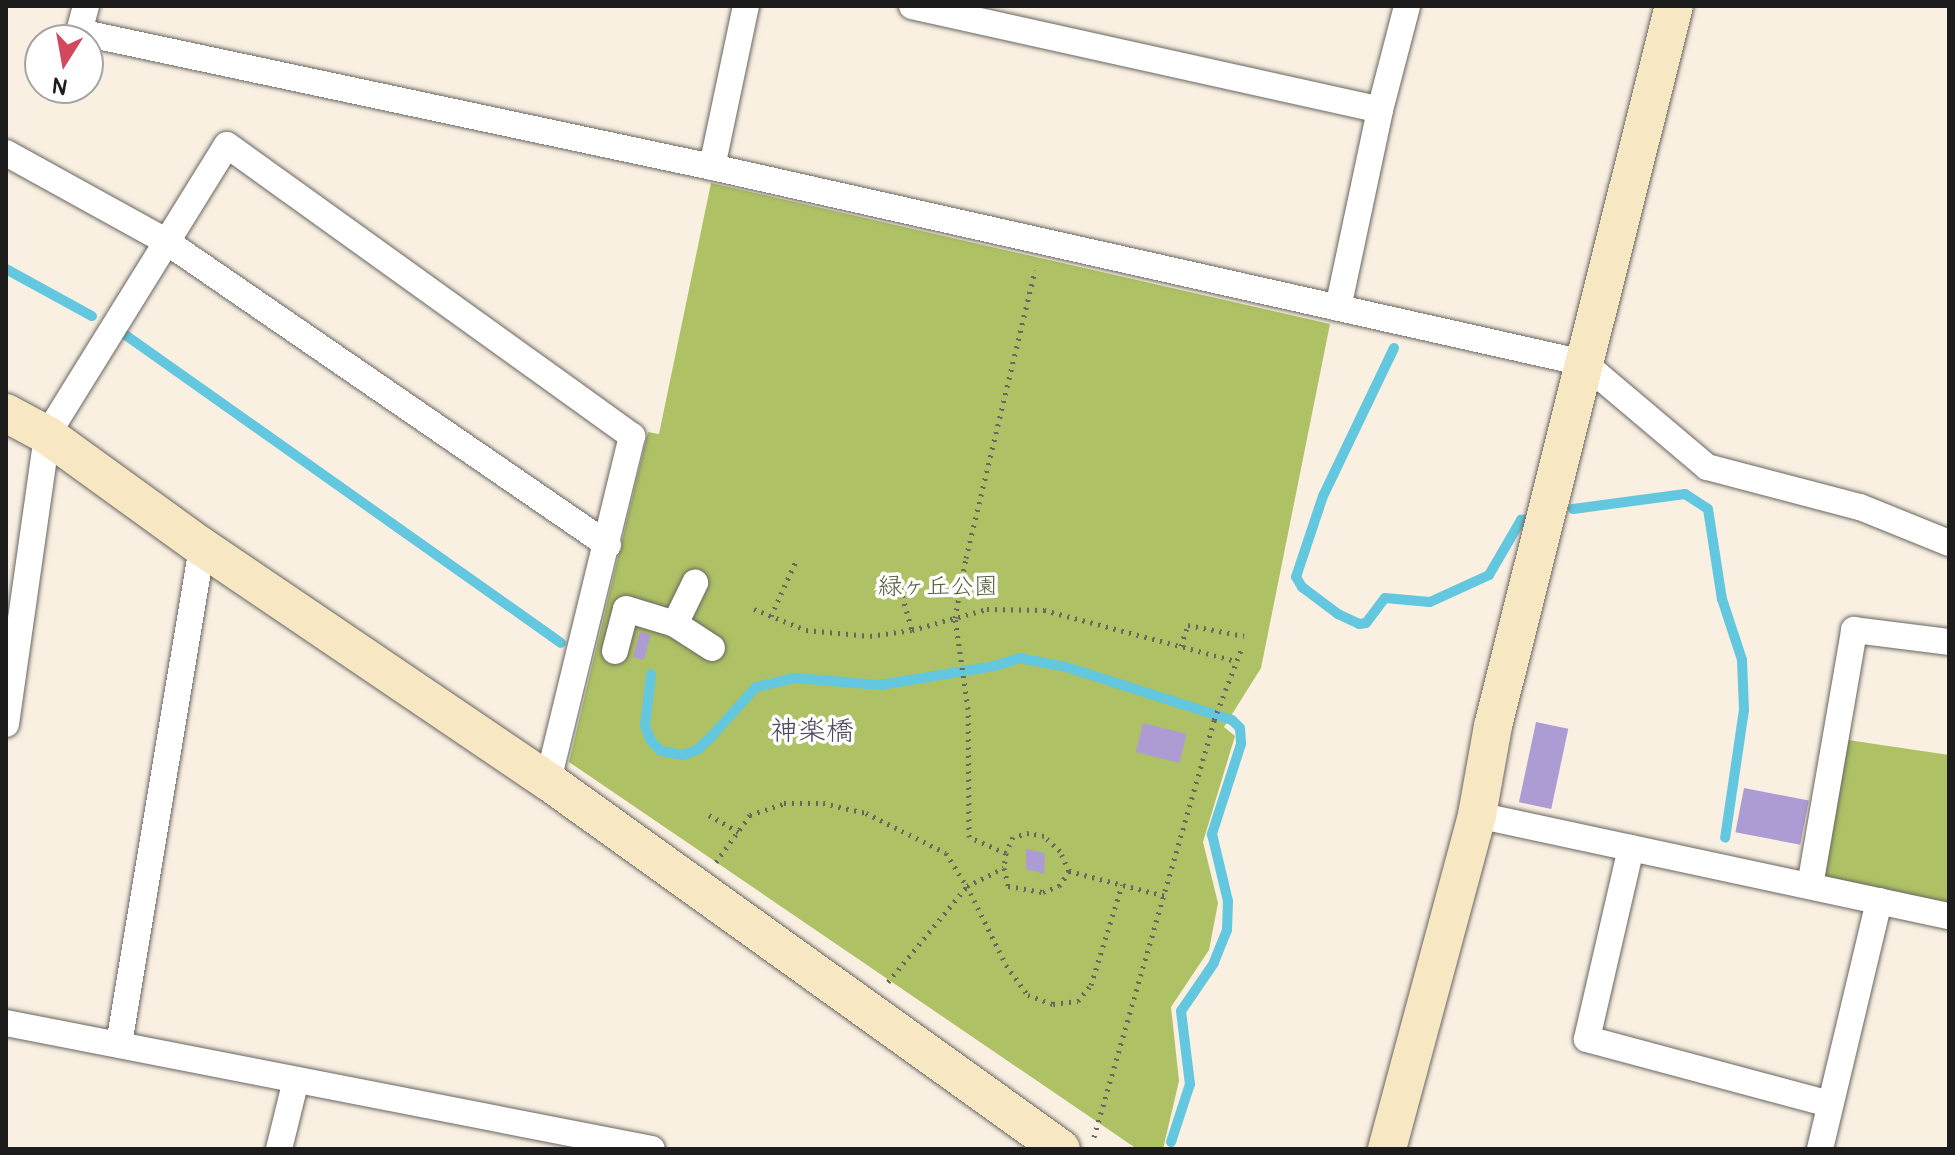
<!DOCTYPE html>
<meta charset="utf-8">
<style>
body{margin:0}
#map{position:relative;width:1955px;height:1155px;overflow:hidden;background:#f9f0e2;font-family:Pangolin,"Klee One",sans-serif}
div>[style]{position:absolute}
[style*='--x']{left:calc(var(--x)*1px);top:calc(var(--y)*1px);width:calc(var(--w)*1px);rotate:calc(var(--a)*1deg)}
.green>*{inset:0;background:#aec165}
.stream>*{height:10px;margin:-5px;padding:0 5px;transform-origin:5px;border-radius:5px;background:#62c7df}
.building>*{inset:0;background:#ad9cd4;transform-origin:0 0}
.path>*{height:5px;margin-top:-2.5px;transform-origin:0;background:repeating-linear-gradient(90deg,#696661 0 2px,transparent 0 8px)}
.roads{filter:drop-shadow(0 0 2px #696661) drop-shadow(0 0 2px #696661)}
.street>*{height:26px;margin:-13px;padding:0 13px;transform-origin:13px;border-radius:13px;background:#fff}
.secondary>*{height:38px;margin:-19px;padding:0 19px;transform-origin:19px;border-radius:19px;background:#f8e7c3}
span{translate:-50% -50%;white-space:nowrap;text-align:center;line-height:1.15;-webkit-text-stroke:7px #fff;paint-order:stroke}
.park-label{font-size:24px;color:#565e39}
.quarter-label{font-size:28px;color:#4f495c}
.frame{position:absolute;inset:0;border:8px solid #1c1c1c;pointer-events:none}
.north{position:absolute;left:24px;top:24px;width:80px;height:80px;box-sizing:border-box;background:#fff;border:2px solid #a4a4a4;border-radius:50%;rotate:191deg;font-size:22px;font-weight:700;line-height:32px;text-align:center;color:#1c1c1c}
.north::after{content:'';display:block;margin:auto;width:28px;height:36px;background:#d1495b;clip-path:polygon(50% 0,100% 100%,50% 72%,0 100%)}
</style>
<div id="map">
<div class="green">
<div style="clip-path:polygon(711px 183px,1330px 324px,1261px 668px,1224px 727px,1235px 736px,1203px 842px,1218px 903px,1209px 950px,1171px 1007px,1179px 1081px,1163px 1149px,1137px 1149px,569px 762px,648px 432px,659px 434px)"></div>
<div style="clip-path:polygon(1848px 740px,1949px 755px,1949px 910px,1821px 884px)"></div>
</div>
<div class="stream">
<div style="--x:6;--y:269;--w:98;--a:28.7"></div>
<div style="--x:124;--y:334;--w:535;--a:35.26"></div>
<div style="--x:1394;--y:348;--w:164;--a:115.6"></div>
<div style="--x:1323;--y:496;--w:85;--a:108.4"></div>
<div style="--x:1296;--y:577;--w:12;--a:59"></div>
<div style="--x:1302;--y:587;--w:45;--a:36.9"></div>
<div style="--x:1338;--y:614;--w:23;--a:25"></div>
<div style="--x:1359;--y:624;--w:7;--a:-8"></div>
<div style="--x:1366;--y:623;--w:31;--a:-53"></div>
<div style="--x:1385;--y:598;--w:45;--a:5.1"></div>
<div style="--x:1430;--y:602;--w:65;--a:-24.6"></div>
<div style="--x:1489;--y:575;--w:64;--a:-59.8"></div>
<div style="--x:1521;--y:520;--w:9;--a:-6"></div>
<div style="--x:1573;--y:509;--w:113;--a:-7.6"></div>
<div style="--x:1685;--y:494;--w:27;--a:33"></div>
<div style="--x:1708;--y:509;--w:91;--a:81.2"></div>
<div style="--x:1722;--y:599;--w:64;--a:71.8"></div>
<div style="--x:1742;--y:660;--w:50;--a:87.7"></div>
<div style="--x:1744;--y:710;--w:129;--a:98.4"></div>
<div style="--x:651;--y:674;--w:52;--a:96.6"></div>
<div style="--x:645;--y:726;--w:16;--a:68"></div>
<div style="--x:651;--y:741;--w:14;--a:45"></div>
<div style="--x:661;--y:751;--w:22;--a:10"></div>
<div style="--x:683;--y:755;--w:15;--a:-20"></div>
<div style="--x:697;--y:750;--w:18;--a:-43"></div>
<div style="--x:710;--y:738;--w:69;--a:-48"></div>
<div style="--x:756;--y:687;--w:39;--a:-13"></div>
<div style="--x:794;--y:678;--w:86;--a:4.7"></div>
<div style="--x:880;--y:685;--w:117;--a:-9.4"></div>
<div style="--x:995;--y:666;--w:26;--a:-18"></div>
<div style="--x:1020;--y:658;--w:47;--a:11.1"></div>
<div style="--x:1066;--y:667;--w:174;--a:17.7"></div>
<div style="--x:1232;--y:720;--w:11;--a:45"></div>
<div style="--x:1240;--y:728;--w:16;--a:86"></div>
<div style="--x:1241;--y:744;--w:95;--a:107.9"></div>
<div style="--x:1212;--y:834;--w:69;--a:76.6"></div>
<div style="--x:1228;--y:901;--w:29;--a:92"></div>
<div style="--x:1227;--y:930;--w:35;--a:112"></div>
<div style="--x:1214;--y:963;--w:58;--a:124.5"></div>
<div style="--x:1181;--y:1011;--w:74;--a:83"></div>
<div style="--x:1190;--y:1084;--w:61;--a:108.1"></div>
</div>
<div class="building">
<div style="left:640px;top:632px;width:11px;height:26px;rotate:15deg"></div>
<div style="left:1536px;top:722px;width:33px;height:82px;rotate:12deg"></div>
<div style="left:1143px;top:723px;width:45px;height:30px;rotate:14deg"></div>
<div style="left:1744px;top:788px;width:66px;height:45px;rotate:11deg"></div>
<div style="clip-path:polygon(1026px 849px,1045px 853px,1044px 874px,1026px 869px)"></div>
</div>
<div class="path">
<div style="--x:900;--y:588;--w:44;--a:74.1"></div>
<div style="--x:754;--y:609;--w:56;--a:22"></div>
<div style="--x:806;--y:630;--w:64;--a:5.4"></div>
<div style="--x:870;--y:636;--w:42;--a:-8.1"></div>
<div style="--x:912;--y:630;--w:78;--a:-15.6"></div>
<div style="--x:987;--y:609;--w:57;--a:1"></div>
<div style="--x:1044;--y:610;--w:199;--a:14.9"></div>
<div style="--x:771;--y:616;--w:60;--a:-65.6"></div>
<div style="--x:1181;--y:646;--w:22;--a:-72"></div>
<div style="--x:1188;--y:625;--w:57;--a:11.1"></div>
<div style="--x:709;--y:815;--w:34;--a:30"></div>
<div style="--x:1006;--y:853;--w:40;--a:-156.6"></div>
<div style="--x:969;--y:837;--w:128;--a:-90.4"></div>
<div style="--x:968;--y:709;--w:92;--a:-98.1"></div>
<div style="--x:955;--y:618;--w:61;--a:-79.6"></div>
<div style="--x:966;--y:558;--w:296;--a:-76.5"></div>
<div style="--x:716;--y:862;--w:58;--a:-54.1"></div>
<div style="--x:750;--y:815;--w:36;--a:-19"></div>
<div style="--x:784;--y:803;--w:39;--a:0"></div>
<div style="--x:823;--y:803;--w:44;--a:13.1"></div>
<div style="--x:866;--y:813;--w:89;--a:26.6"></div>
<div style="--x:946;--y:853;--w:39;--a:58"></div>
<div style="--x:967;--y:886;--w:41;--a:-25.9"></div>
<div style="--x:1069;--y:871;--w:22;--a:-114"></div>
<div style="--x:1060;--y:851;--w:22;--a:-137"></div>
<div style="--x:1044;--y:836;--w:15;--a:-169"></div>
<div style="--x:1029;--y:833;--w:16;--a:166"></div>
<div style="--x:1013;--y:837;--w:17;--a:114"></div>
<div style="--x:1006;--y:853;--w:15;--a:98"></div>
<div style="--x:1004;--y:868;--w:18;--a:77"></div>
<div style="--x:1008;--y:886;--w:36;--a:10"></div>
<div style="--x:1043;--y:892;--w:17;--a:-21"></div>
<div style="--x:1059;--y:886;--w:18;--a:-56"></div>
<div style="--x:1069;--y:871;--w:99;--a:14.6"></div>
<div style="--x:888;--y:982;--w:124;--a:-50.5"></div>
<div style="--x:967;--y:886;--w:88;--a:63.7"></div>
<div style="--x:1006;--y:965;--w:37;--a:54"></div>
<div style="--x:1028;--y:995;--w:27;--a:20"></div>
<div style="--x:1053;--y:1004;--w:25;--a:-7"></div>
<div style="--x:1078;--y:1001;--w:21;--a:-51"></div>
<div style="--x:1091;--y:985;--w:105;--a:-72.8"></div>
<div style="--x:1094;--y:1137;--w:434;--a:-73.9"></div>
<div style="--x:1214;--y:720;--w:75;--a:-68.9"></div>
</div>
<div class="roads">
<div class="street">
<div style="--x:86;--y:6;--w:27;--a:105"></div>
<div style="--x:79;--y:32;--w:647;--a:12.04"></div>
<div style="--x:712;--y:167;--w:894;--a:12.67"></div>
<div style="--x:1584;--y:363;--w:161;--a:40.2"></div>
<div style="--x:1707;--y:467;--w:158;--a:14.7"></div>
<div style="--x:1860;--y:507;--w:96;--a:22"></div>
<div style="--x:912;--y:6;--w:479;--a:12.5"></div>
<div style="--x:6;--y:153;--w:184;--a:28.9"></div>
<div style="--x:167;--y:242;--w:535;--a:34.49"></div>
<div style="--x:712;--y:167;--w:165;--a:-78.1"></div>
<div style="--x:1338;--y:308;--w:202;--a:-78"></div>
<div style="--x:1380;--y:110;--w:107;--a:-75.4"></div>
<div style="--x:675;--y:624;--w:46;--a:-64"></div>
<div style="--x:615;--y:651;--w:43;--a:-75.3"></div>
<div style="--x:626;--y:609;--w:51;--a:17"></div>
<div style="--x:675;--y:624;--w:44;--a:33"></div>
<div style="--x:6;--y:724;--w:292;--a:-81.9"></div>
<div style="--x:47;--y:435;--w:341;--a:-58.2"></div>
<div style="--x:227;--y:145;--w:499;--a:35.7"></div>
<div style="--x:632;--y:436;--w:355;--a:103.7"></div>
<div style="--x:1477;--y:815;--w:483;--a:12.1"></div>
<div style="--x:1631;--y:848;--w:196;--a:103"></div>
<div style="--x:1587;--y:1039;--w:251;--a:15"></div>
<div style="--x:1810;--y:886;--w:260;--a:-80.2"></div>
<div style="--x:1854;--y:630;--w:96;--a:7.2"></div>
<div style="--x:6;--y:1023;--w:658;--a:11.04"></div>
<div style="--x:119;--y:1044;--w:504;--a:-80.52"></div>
<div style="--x:279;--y:1149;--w:71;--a:-76.2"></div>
<div style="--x:1820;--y:1149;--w:255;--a:-76.6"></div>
</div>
<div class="secondary">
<div style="--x:6;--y:413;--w:47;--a:28.2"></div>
<div style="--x:47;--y:435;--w:191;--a:35.9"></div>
<div style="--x:202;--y:547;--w:418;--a:34.1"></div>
<div style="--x:548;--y:781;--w:631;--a:35.65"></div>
<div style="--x:1387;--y:1149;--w:346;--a:-74.9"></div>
<div style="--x:1477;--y:815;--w:90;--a:-79.8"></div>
<div style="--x:1493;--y:726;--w:742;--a:-75.89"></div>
</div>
</div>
<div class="park-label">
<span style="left:938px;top:587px">緑ヶ丘公園</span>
</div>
<div class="quarter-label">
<span style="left:812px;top:732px">神楽橋</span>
</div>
<div class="frame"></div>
<div class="north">N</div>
</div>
